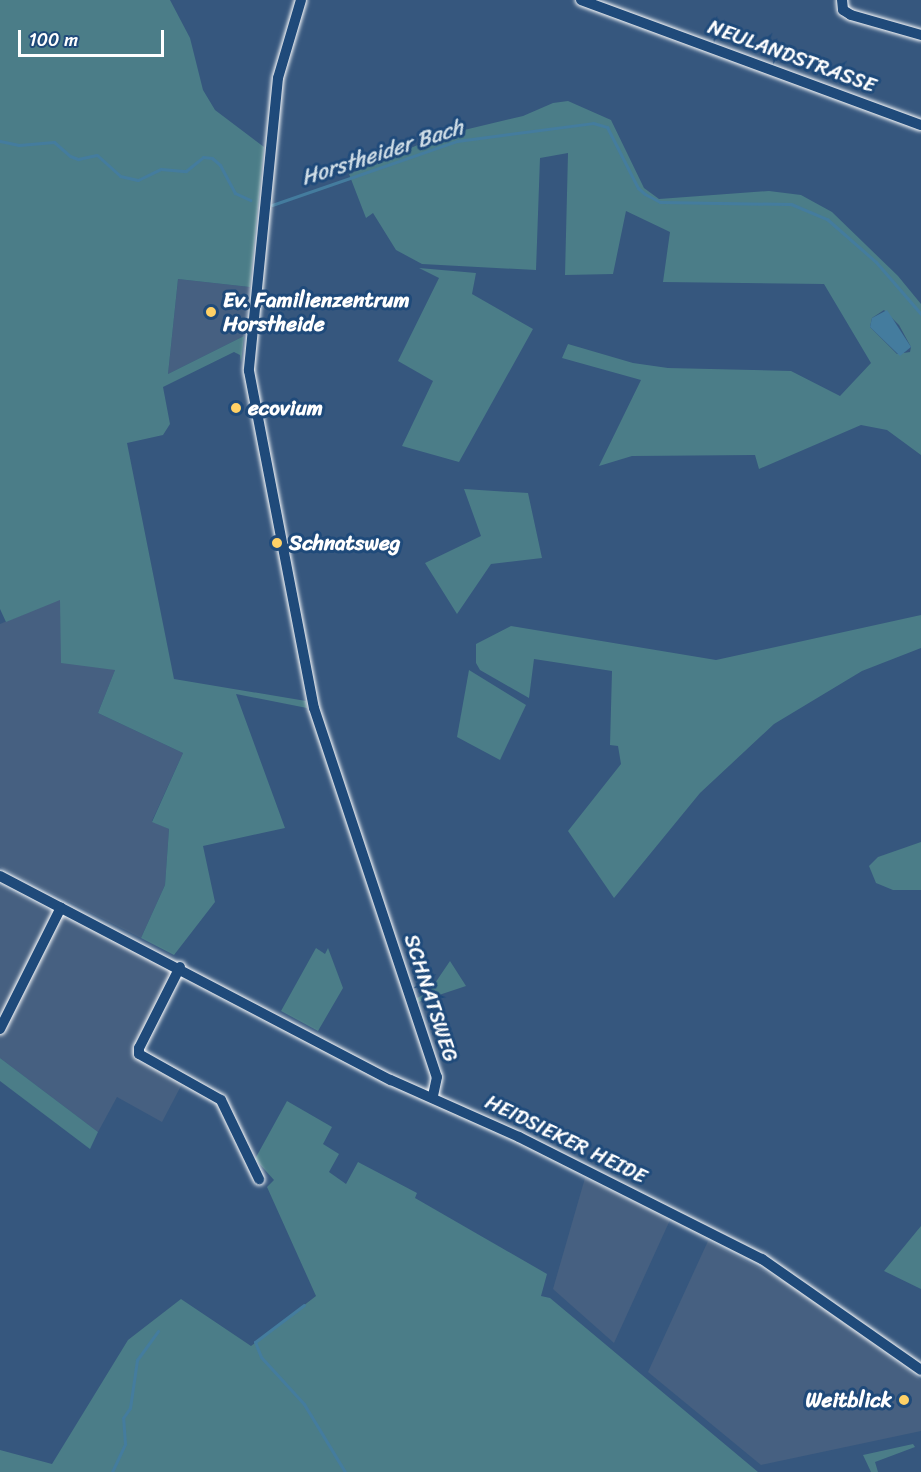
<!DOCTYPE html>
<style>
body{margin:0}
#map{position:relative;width:921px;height:1472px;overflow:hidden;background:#36577e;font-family:Sriracha,sans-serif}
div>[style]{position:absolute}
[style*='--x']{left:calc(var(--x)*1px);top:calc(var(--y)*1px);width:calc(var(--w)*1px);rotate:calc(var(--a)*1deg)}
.built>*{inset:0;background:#466081}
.green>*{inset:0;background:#4b7d88}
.water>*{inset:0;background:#447c9e}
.stream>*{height:3px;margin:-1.5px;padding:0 1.5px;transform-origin:1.5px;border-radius:1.5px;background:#447c9e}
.roads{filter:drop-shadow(0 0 2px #fff) drop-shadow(0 0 2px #fff)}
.minor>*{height:10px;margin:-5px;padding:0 5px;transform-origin:5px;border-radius:5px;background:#1f4a7a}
.dots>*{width:16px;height:16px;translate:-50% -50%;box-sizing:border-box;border:3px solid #1f4a7a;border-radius:50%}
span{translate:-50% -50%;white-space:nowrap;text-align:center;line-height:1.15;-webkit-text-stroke:6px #1f4a7a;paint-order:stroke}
.street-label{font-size:21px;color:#fff}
.poi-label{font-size:21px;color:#fff;font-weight:700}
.left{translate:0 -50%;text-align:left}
.right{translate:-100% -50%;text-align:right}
.water-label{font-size:22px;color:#d0dee7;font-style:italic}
.scale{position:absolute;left:18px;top:30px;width:146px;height:27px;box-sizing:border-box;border:3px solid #fff;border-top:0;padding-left:8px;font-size:18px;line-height:21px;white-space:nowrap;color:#fff;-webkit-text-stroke:4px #1f4a7a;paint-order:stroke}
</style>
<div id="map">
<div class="built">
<div style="clip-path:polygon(178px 279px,250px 287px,244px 336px,168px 374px)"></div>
<div style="clip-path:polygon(60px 599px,115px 670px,98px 713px,183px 753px,152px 821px,169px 829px,165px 885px,141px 938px,0 867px,0 624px)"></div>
<div style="clip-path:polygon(0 886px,173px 970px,134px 1049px,139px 1061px,182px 1084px,162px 1122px,117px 1097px,98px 1132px,0 1058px)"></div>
<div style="clip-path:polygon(585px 1178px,670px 1220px,614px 1343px,553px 1289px)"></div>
<div style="clip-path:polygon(708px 1241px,795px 1287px,921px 1380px,921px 1431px,761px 1465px,648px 1372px)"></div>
</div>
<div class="green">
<div style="clip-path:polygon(0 0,170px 0,190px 38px,203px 90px,215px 110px,264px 147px,250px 287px,178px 279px,168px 374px,244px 336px,241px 363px,240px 355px,234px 352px,163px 387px,170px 424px,163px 435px,127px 443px,174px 679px,306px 701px,307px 708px,236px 694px,285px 828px,203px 846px,215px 902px,174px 955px,141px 938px,165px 885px,169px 829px,152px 822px,183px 753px,98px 713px,115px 670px,61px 663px,60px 600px,6px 622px,0 609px)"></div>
<div style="clip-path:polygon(evenodd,568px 101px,611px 120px,644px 188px,659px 199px,769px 191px,801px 195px,832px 212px,898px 276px,921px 304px,921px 455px,887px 430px,861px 425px,759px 469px,755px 455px,632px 456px,599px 466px,641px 380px,562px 358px,568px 344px,633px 363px,668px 368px,791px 371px,840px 396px,871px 363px,824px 284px,663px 282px,670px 232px,626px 211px,613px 274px,565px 275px,568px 153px,540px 158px,536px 270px,422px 264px,396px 250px,373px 213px,366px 218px,349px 174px,439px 136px,523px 116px,553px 103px,568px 101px,884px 310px,899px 325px,911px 347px,910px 352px,897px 354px,870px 327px,872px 318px,884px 310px)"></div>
<div style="clip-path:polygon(419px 268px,476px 273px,472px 294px,533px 329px,459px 462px,402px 446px,433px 381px,398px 361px,439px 278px)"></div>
<div style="clip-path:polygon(464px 489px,528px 493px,542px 558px,491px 564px,457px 614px,425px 563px,481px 536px)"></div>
<div style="clip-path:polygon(921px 615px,921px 648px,862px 671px,774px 724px,700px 793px,614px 898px,568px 831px,621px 764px,618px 746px,610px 745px,612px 671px,534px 659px,529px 698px,480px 670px,476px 663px,476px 644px,511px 626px,716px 660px)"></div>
<div style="clip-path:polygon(469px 670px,526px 705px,500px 760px,457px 737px)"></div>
<div style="clip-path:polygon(921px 842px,921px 890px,893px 890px,876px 883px,869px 866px,878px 857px)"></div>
<div style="clip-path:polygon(316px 948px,325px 954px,328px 948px,343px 988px,318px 1031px,281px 1011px)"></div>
<div style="clip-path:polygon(450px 961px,466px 986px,418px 1002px,417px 998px,429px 992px)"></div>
<div style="clip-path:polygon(0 1058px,98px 1132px,90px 1149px,0 1081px)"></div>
<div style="clip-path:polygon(287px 1101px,332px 1127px,323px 1144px,339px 1154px,329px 1172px,346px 1184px,358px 1162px,417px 1193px,415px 1198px,547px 1274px,541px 1296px,550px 1298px,758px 1472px,0 1472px,0 1450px,52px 1464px,128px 1340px,181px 1299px,251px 1346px,316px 1296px,267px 1187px,274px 1180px,255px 1159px)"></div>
<div style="clip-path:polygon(921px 1226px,921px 1289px,884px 1271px)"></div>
<div style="clip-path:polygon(913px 1444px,915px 1447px,875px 1462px,878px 1472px,871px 1472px,863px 1455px)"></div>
</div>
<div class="water">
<div style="clip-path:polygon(887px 310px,911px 347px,900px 356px,870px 327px,872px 318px)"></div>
</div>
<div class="stream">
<div style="--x:0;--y:141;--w:19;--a:12"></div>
<div style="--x:19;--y:145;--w:35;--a:-5"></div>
<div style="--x:54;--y:142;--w:21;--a:41"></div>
<div style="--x:70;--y:156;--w:9;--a:21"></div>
<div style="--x:78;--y:159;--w:19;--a:-12"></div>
<div style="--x:97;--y:155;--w:31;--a:42"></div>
<div style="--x:120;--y:176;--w:18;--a:13"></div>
<div style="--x:138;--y:180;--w:25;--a:-26"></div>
<div style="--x:161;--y:169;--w:25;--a:5"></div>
<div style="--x:186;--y:171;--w:22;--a:-39"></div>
<div style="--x:203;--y:157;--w:9;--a:6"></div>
<div style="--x:212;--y:158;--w:11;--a:41"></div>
<div style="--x:220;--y:165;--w:32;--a:62"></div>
<div style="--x:235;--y:193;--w:17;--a:25"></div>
<div style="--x:272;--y:205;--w:196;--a:-19.1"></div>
<div style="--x:457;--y:141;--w:137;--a:-7.5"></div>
<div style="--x:593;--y:123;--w:15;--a:16"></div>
<div style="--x:607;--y:127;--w:68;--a:63.1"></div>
<div style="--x:638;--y:188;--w:9;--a:41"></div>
<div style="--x:645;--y:194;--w:17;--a:28"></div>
<div style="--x:660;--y:202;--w:131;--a:0.9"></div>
<div style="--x:791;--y:204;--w:39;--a:23"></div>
<div style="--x:827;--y:219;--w:65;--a:41.3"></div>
<div style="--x:876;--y:262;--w:69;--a:49.1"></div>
<div style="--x:304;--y:1305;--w:61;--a:142.9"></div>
<div style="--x:255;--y:1342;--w:16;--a:68"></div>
<div style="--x:261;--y:1357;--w:64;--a:47.5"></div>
<div style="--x:304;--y:1404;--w:79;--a:58.9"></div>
<div style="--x:112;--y:1472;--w:31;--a:-65"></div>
<div style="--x:125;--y:1444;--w:26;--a:-94"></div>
<div style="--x:123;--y:1418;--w:12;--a:-55"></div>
<div style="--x:130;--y:1408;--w:49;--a:-81.7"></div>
<div style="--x:137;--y:1360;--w:36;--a:-54"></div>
</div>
<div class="roads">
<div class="minor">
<div style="--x:301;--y:0;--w:81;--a:106.4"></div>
<div style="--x:278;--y:78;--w:294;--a:95.7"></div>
<div style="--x:249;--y:371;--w:343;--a:79.1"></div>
<div style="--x:314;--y:708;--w:389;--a:71.6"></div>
<div style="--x:437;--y:1077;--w:19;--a:102"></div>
<div style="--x:581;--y:0;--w:362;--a:20.2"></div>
<div style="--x:842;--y:0;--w:10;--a:84"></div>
<div style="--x:843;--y:10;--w:9;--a:32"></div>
<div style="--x:851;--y:15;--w:73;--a:15.9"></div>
<div style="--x:0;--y:876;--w:441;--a:27.6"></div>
<div style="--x:391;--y:1080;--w:140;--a:24"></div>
<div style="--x:519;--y:1137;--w:272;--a:26.7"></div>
<div style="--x:762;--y:1259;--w:194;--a:34.9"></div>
<div style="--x:180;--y:967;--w:91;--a:116.8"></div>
<div style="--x:139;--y:1048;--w:6;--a:90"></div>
<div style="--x:139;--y:1054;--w:94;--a:29.3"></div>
<div style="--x:221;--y:1100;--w:88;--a:64.3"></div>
<div style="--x:0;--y:1029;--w:136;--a:-63.4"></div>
</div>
</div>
<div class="dots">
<div style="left:211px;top:312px;background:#ffd166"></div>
<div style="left:236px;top:408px;background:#ffd166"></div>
<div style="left:277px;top:543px;background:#ffd166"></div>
<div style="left:904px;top:1400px;background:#ffd166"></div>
</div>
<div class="street-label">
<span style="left:792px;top:56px;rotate:20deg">NEULANDSTRASSE</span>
<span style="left:431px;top:998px;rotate:72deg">SCHNATSWEG</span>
<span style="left:566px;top:1139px;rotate:26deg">HEIDSIEKER HEIDE</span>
</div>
<div class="poi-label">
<span class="left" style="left:223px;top:312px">Ev. Familienzentrum<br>Horstheide</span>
<span class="left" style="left:248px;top:408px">ecovium</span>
<span class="left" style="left:289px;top:543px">Schnatsweg</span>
<span class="right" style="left:892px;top:1400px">Weitblick</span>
</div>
<div class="water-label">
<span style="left:382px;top:152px;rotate:-18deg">Horstheider Bach</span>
</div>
<div class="scale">100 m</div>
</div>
